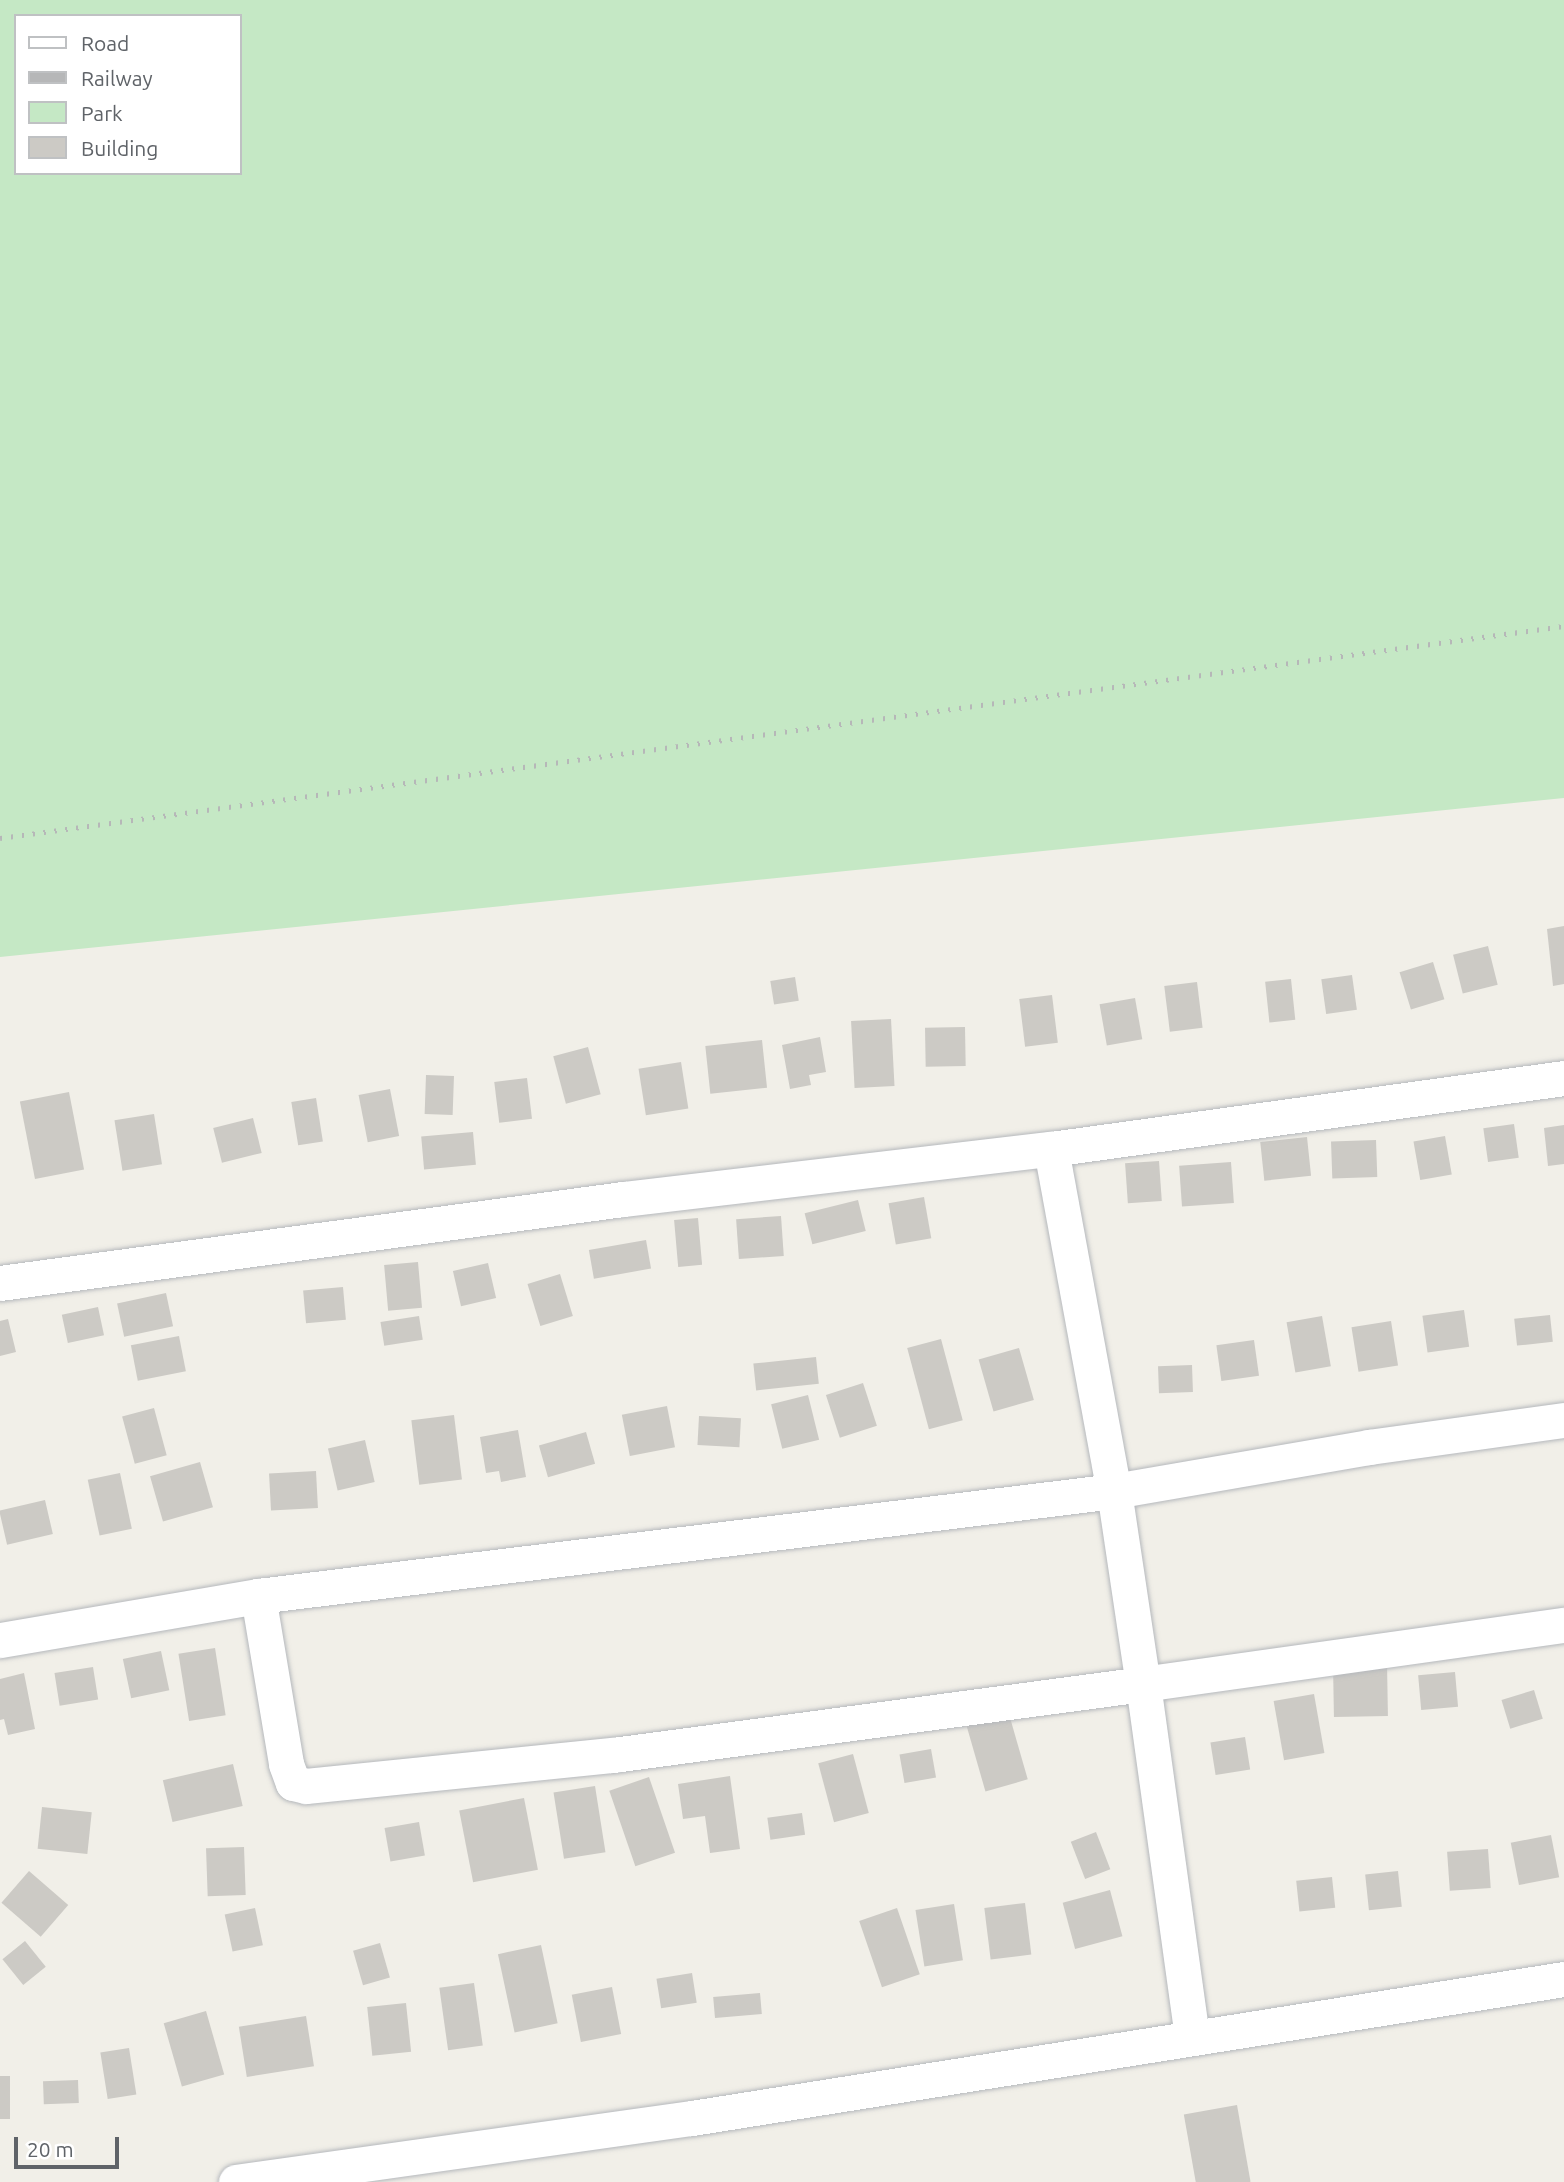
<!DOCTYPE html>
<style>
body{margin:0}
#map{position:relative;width:1564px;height:2182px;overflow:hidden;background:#f1efe8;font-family:Ubuntu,sans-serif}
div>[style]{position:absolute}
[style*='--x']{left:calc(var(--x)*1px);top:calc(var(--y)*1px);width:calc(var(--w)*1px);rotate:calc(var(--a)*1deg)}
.green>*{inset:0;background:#c5e8c5}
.building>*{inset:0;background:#cccac5;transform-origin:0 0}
.roads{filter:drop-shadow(0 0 2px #b5b8bc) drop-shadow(0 0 2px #b5b8bc)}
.minor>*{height:35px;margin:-17.5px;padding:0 17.5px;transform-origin:17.5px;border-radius:17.5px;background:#fff}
.rail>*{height:5px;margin-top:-2.5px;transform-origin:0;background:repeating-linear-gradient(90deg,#b6b7b8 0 2px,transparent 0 11px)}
span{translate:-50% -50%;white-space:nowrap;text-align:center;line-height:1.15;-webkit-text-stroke:7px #fff;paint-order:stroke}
.legend{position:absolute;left:14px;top:14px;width:228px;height:161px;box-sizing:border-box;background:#fff;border:2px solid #bfc1c3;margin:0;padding:9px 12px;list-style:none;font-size:21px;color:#5f6368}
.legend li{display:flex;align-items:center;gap:14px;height:35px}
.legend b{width:35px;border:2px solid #bfc1c3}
.scale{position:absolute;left:14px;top:2137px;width:105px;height:32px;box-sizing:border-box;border:4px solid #5f6368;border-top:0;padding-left:9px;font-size:21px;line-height:24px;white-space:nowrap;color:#5f6368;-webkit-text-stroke:5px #fff;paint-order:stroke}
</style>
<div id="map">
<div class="green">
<div style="clip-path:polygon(evenodd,0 0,1564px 0,1564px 798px,0 957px,0 0,16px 16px,240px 16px,240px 173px,16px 173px,16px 16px)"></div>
</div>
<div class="building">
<div style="clip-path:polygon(1564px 926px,1564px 984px,1553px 986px,1547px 929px)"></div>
<div style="left:1488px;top:946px;width:40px;height:36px;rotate:76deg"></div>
<div style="left:1433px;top:962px;width:39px;height:35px;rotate:73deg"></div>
<div style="left:1352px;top:975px;width:35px;height:31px;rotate:82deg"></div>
<div style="left:795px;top:977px;width:24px;height:25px;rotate:81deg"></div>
<div style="left:1291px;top:979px;width:41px;height:26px;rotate:84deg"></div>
<div style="left:1197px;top:982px;width:46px;height:33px;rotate:83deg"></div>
<div style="left:1052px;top:995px;width:48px;height:33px;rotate:83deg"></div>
<div style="left:1135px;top:998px;width:42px;height:36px;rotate:80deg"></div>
<div style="left:891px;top:1019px;width:67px;height:40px;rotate:87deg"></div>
<div style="left:965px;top:1027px;width:39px;height:40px;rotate:89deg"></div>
<div style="clip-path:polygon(820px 1037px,826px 1072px,809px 1075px,811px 1085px,790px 1089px,782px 1045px)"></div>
<div style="left:762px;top:1040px;width:48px;height:57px;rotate:84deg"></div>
<div style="left:588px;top:1047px;width:49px;height:36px;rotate:75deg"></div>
<div style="left:681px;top:1062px;width:47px;height:43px;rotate:81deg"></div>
<div style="left:426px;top:1075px;width:28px;height:39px;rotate:2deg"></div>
<div style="left:527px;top:1078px;width:41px;height:33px;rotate:83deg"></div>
<div style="left:390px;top:1089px;width:48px;height:32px;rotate:79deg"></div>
<div style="left:69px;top:1092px;width:79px;height:50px;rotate:79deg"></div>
<div style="left:316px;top:1098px;width:44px;height:25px;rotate:81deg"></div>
<div style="left:154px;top:1114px;width:51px;height:40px;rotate:81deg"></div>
<div style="left:253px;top:1118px;width:36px;height:41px;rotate:76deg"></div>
<div style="left:1514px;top:1124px;width:34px;height:31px;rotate:82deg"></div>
<div style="clip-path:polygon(1564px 1125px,1564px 1164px,1548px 1166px,1544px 1128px)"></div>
<div style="left:473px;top:1132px;width:33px;height:52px;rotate:85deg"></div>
<div style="left:1445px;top:1136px;width:39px;height:32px;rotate:80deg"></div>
<div style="left:1307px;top:1137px;width:39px;height:47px;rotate:84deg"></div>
<div style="left:1376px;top:1140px;width:37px;height:45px;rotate:88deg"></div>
<div style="left:1159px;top:1161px;width:40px;height:34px;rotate:86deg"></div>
<div style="left:1231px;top:1162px;width:41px;height:52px;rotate:86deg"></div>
<div style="left:924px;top:1197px;width:42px;height:36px;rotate:80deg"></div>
<div style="left:858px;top:1200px;width:32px;height:55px;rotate:76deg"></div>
<div style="left:781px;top:1216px;width:40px;height:45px;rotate:86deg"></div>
<div style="left:698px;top:1218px;width:47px;height:24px;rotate:85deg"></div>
<div style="left:646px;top:1240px;width:29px;height:58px;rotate:80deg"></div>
<div style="left:418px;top:1262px;width:46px;height:34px;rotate:85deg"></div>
<div style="left:488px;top:1263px;width:36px;height:36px;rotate:77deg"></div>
<div style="left:560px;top:1274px;width:44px;height:34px;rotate:73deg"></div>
<div style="left:343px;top:1287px;width:33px;height:40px;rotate:85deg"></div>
<div style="left:166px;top:1293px;width:34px;height:50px;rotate:78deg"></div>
<div style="left:98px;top:1307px;width:29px;height:37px;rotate:78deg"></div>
<div style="left:1464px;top:1310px;width:37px;height:42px;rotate:82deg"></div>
<div style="left:1550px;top:1315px;width:27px;height:36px;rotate:84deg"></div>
<div style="left:419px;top:1316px;width:24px;height:39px;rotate:81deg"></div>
<div style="left:1322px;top:1316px;width:51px;height:36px;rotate:80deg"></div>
<div style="clip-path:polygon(8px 1319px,16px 1352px,0 1356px,0 1321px)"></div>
<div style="left:1391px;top:1321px;width:45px;height:40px;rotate:81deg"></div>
<div style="left:179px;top:1336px;width:36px;height:49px;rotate:79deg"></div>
<div style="left:941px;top:1339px;width:84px;height:35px;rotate:75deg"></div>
<div style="left:1254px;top:1340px;width:36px;height:38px;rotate:82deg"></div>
<div style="left:1019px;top:1348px;width:54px;height:42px;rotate:74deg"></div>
<div style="left:816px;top:1357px;width:27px;height:63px;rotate:84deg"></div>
<div style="left:1192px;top:1365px;width:27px;height:34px;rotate:88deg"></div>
<div style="left:863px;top:1383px;width:45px;height:39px;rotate:72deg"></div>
<div style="left:808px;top:1395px;width:46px;height:38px;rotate:76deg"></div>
<div style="left:667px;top:1406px;width:42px;height:46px;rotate:79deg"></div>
<div style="left:154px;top:1408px;width:49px;height:33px;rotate:75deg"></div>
<div style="left:454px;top:1415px;width:65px;height:43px;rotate:83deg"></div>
<div style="left:699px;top:1416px;width:42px;height:29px;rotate:3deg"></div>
<div style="clip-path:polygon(518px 1430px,526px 1477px,501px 1482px,499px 1471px,486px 1473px,480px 1437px)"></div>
<div style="left:586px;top:1432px;width:33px;height:49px;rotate:74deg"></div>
<div style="left:365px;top:1440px;width:43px;height:38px;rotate:77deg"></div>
<div style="left:200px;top:1462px;width:47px;height:52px;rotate:74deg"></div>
<div style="left:316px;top:1471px;width:37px;height:47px;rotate:87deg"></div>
<div style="left:120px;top:1473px;width:57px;height:33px;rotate:78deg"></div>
<div style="left:45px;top:1500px;width:35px;height:47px;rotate:77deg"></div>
<div style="left:215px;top:1648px;width:68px;height:37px;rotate:81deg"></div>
<div style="left:161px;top:1651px;width:40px;height:39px;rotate:78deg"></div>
<div style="left:1387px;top:1663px;width:53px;height:54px;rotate:89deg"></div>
<div style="left:93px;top:1667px;width:33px;height:39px;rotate:81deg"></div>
<div style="left:1455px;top:1672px;width:35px;height:37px;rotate:85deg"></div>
<div style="clip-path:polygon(24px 1673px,35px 1729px,8px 1735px,4px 1719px,0 1720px,0 1679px)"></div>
<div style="left:1534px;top:1690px;width:30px;height:34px;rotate:73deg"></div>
<div style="left:1314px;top:1694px;width:60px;height:41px;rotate:80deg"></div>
<div style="left:1009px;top:1714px;width:68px;height:44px;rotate:74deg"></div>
<div style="left:1245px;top:1737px;width:33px;height:35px;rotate:81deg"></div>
<div style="left:931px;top:1749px;width:29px;height:32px;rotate:80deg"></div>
<div style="left:853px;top:1754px;width:61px;height:36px;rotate:75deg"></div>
<div style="left:233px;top:1764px;width:43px;height:72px;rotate:77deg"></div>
<div style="clip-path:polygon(730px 1776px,740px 1849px,710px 1853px,705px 1816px,683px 1819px,678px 1784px)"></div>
<div style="left:649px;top:1777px;width:80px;height:42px;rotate:71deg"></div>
<div style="left:595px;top:1786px;width:67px;height:42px;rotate:81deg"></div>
<div style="left:524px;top:1798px;width:73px;height:66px;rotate:79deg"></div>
<div style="left:42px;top:1807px;width:50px;height:42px;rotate:6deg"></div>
<div style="left:802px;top:1813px;width:22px;height:35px;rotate:82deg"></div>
<div style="left:419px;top:1822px;width:34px;height:35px;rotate:80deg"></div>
<div style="left:1096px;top:1832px;width:40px;height:27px;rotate:69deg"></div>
<div style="left:1551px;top:1835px;width:43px;height:41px;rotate:79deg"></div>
<div style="left:244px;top:1847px;width:48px;height:38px;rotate:88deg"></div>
<div style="left:1488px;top:1849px;width:39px;height:41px;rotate:86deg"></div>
<div style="left:29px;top:1871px;width:52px;height:42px;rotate:41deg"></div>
<div style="left:1398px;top:1871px;width:36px;height:33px;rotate:84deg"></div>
<div style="left:1332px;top:1877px;width:31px;height:36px;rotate:84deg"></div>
<div style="left:1110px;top:1890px;width:48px;height:49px;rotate:75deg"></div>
<div style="left:1025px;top:1903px;width:52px;height:41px;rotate:83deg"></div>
<div style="left:954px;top:1904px;width:57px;height:39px;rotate:81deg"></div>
<div style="left:255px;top:1908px;width:38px;height:31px;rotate:78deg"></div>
<div style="left:897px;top:1908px;width:70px;height:40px;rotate:71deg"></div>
<div style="left:25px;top:1941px;width:33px;height:29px;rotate:51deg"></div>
<div style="left:380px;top:1943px;width:36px;height:28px;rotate:74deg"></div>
<div style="left:541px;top:1945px;width:80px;height:44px;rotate:78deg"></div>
<div style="left:692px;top:1973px;width:30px;height:36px;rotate:81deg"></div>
<div style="left:474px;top:1983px;width:63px;height:35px;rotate:82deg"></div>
<div style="left:612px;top:1987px;width:48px;height:41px;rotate:79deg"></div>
<div style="left:760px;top:1993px;width:21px;height:47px;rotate:85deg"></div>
<div style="left:406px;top:2003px;width:49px;height:39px;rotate:84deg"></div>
<div style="left:206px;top:2011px;width:66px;height:44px;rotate:74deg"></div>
<div style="left:306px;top:2016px;width:51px;height:68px;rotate:81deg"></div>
<div style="left:129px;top:2048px;width:47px;height:29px;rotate:81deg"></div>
<div style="left:10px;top:2076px;width:43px;height:10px;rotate:90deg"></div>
<div style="left:78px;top:2080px;width:23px;height:35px;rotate:88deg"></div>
<div style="left:1237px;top:2105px;width:78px;height:54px;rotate:80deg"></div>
</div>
<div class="roads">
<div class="minor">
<div style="--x:1051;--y:1149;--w:348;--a:79.6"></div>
<div style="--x:1114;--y:1491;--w:195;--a:81.5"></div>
<div style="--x:1143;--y:1684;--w:425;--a:-8"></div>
<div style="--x:0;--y:1283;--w:629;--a:-7.68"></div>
<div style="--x:623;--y:1199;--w:431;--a:-6.7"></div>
<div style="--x:1051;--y:1149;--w:518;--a:-7.88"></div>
<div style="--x:258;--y:1596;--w:862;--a:-6.99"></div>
<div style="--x:1114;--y:1491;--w:259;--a:-9.8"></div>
<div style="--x:1369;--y:1447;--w:197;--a:-7.9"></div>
<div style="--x:0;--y:1640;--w:262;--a:-9.7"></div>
<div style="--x:258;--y:1596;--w:170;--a:80.5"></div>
<div style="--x:286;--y:1764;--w:20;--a:70"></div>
<div style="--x:293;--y:1783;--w:13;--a:13"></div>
<div style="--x:306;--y:1786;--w:309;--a:-5.8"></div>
<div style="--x:613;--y:1755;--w:535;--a:-7.63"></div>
<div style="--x:1143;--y:1684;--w:355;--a:82.1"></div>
<div style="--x:236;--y:2182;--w:460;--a:-8"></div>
<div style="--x:692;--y:2118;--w:883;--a:-9.06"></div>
</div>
</div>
<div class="rail">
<div style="--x:0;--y:838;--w:1578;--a:-7.72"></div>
</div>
<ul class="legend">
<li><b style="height:9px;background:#fff"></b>Road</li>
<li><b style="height:9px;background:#b6b7b8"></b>Railway</li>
<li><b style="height:19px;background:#c5e8c5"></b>Park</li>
<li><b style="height:19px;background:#cccac5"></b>Building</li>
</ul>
<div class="scale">20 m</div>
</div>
